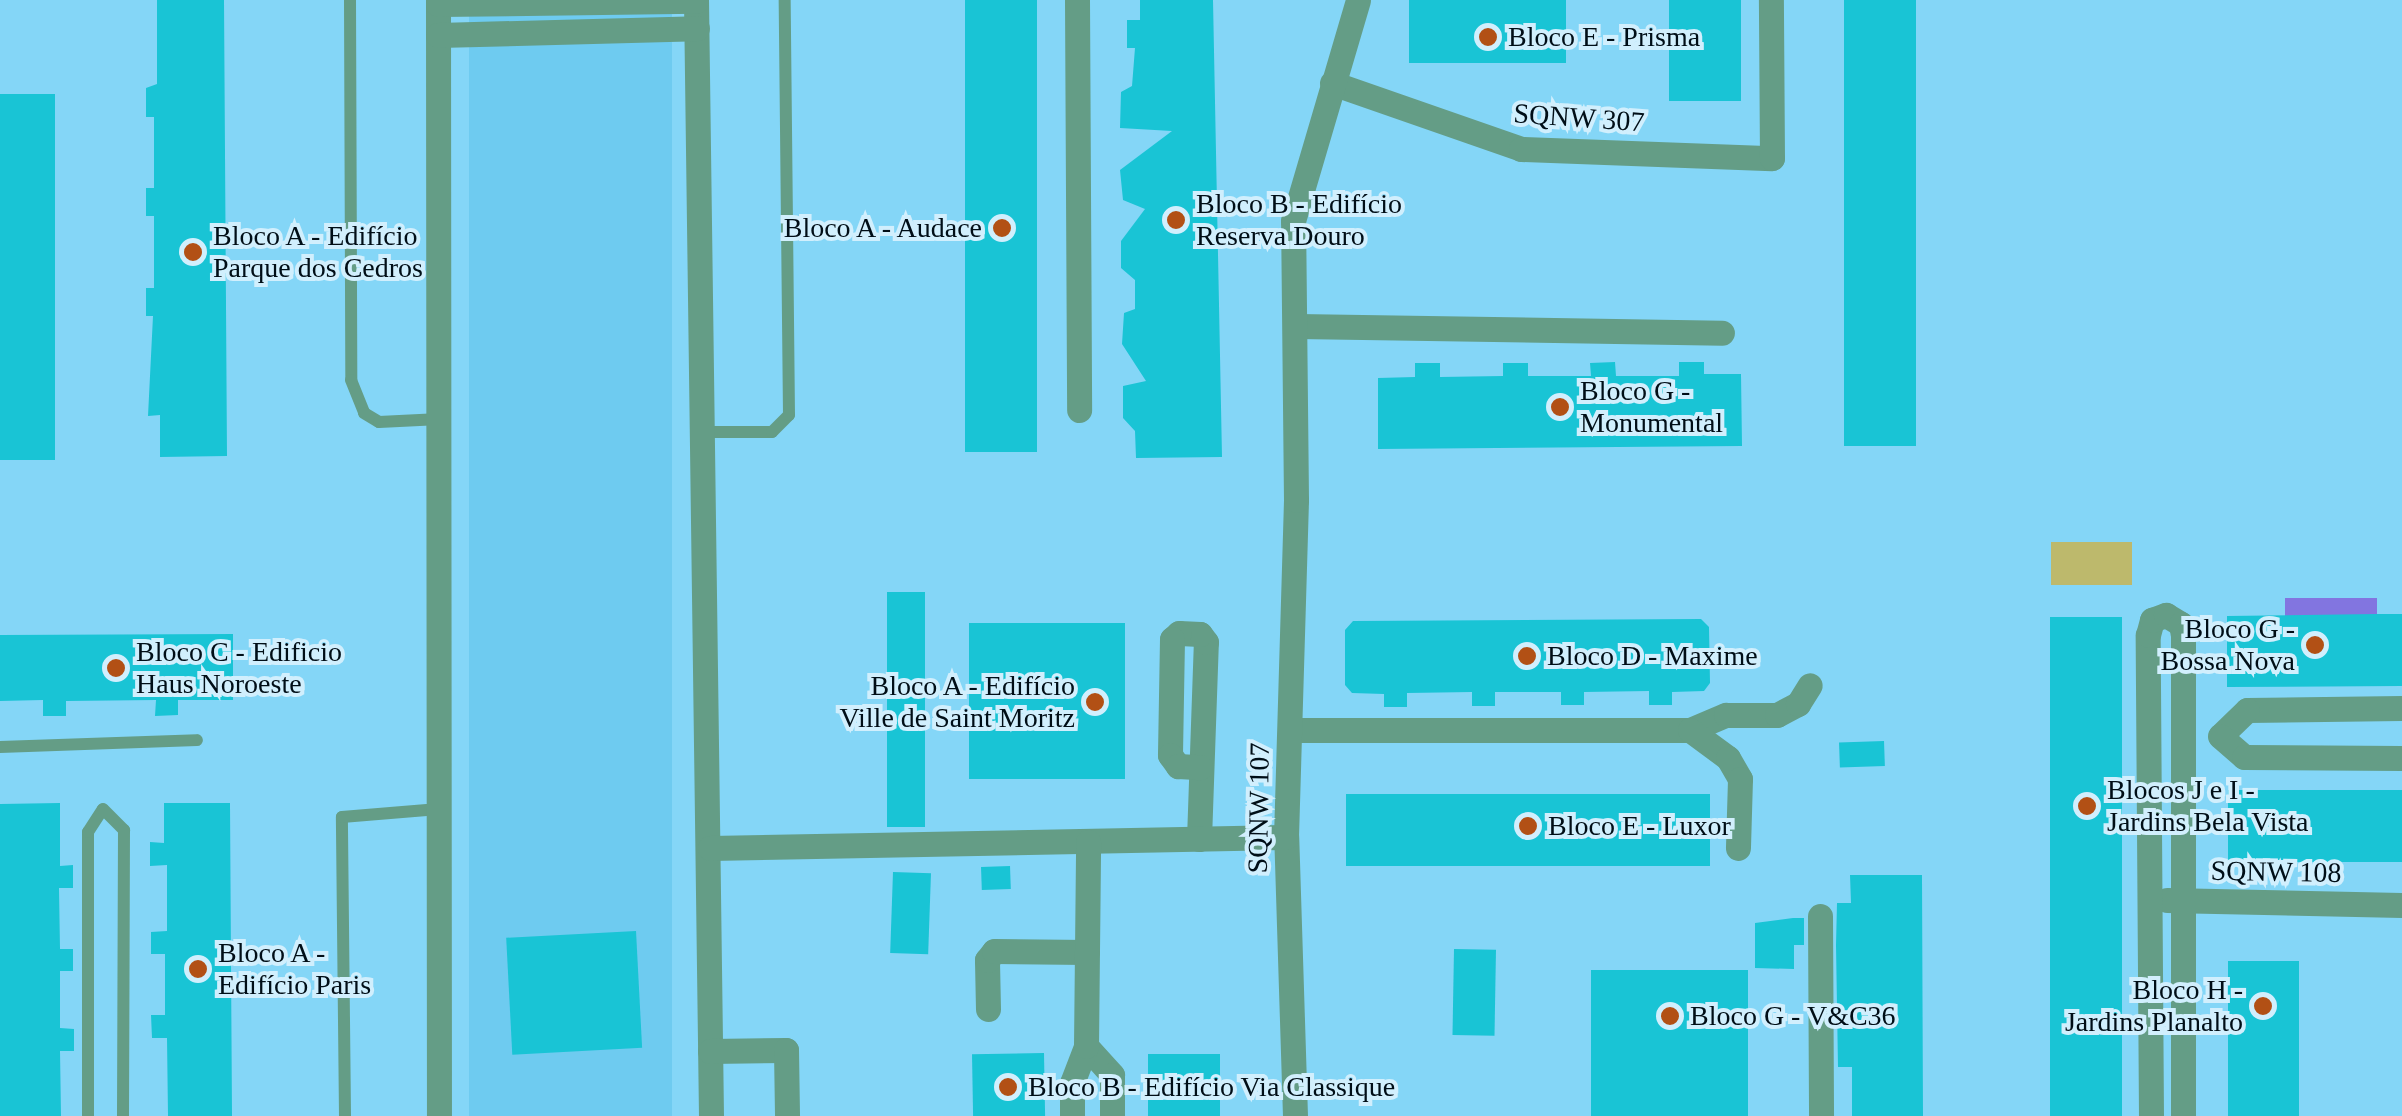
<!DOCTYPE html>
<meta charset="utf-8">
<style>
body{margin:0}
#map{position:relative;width:2402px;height:1116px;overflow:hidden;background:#84d6f7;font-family:"Times New Roman",serif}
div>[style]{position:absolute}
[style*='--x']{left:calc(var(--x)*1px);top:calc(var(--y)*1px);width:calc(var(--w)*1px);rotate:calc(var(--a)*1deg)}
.built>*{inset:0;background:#6ecbf0;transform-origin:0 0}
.green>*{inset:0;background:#bdb96c;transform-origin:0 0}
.water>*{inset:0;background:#8275e0;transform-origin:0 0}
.building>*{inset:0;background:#19c4d5;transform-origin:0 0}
.service>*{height:12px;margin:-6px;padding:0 6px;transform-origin:6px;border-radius:6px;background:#649d86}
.minor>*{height:25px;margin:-12.5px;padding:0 12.5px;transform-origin:12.5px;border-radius:12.5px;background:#649d86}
.dots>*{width:28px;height:28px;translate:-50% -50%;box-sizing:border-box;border:5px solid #d1effd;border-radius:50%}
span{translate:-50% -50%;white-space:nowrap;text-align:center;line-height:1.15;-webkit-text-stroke:8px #d1effd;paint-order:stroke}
.poi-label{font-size:28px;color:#000e17}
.left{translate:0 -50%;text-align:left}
.right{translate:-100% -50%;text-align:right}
.street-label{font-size:28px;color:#000e17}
</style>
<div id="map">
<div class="built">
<div style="left:469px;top:0;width:203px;height:1116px"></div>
</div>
<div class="green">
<div style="left:2132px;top:542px;width:43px;height:81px;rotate:90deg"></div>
</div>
<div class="water">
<div style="left:2285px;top:598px;width:92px;height:20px"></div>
</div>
<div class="building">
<div style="clip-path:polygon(157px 0,224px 0,227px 456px,160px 457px,160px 415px,148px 416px,153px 316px,146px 316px,146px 288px,154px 288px,154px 216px,146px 216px,146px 188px,154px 188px,154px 117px,146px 117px,146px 88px,157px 84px)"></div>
<div style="left:965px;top:0;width:72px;height:452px"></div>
<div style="clip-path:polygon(1140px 0,1213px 0,1222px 457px,1136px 458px,1135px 431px,1123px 418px,1123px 386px,1146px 381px,1122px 344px,1124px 313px,1135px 309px,1135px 280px,1121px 268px,1121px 241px,1145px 209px,1123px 200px,1120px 170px,1172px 131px,1120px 128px,1121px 92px,1132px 86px,1135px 48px,1127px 48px,1127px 20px,1140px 20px)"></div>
<div style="left:1409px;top:0;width:157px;height:63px"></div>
<div style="left:1669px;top:0;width:72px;height:101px"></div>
<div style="left:1844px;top:0;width:72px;height:446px"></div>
<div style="left:0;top:94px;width:55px;height:366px"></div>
<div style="clip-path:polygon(1615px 362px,1616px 376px,1679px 376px,1679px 362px,1704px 362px,1704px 374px,1741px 374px,1742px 446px,1378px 449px,1378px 378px,1415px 377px,1415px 363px,1440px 363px,1440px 377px,1503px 376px,1503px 363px,1528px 363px,1528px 376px,1591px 376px,1590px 363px)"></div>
<div style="left:925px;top:592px;width:235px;height:38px;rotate:90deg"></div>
<div style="clip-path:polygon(2377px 614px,2402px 614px,2402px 686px,2227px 687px,2227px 616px)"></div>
<div style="left:2122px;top:617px;width:499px;height:72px;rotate:90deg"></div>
<div style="clip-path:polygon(1701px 619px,1709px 627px,1710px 683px,1704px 691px,1672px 692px,1672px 705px,1649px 705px,1649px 691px,1584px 692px,1584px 705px,1561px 705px,1561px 692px,1495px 692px,1495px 706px,1472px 706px,1472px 692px,1407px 693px,1407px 707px,1384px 707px,1384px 694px,1352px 693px,1345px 685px,1345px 630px,1353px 621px)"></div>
<div style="left:1125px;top:623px;width:156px;height:156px;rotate:90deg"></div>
<div style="clip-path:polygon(233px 634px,233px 700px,178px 700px,178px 715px,155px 716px,156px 700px,66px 701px,66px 716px,43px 716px,43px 700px,0 701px,0 635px)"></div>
<div style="left:1884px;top:741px;width:25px;height:45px;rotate:88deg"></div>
<div style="left:2228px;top:790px;width:174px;height:72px"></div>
<div style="left:1710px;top:794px;width:72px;height:364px;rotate:90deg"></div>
<div style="clip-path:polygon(60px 803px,60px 866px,73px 865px,73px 888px,59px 888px,60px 949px,73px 949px,73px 971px,60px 971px,60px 1028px,74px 1029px,74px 1051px,60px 1051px,61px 1116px,0 1116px,0 804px)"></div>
<div style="clip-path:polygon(164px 803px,230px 803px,232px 1116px,168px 1116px,167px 1038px,152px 1038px,151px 1015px,165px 1015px,165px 954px,151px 954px,151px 932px,167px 931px,167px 865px,150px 866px,150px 842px,164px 843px)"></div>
<div style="left:1010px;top:866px;width:23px;height:29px;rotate:88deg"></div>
<div style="left:893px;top:872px;width:38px;height:81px;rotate:2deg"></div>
<div style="clip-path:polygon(1850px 875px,1922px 875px,1923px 1116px,1852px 1116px,1852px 1067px,1838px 1067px,1836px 945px,1837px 903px,1851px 903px)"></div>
<div style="clip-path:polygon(1793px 918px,1804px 918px,1804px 945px,1794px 945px,1794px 969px,1755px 968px,1755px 923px)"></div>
<div style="left:636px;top:931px;width:117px;height:130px;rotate:87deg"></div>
<div style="left:1454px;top:949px;width:42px;height:86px;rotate:1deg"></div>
<div style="left:2299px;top:961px;width:155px;height:71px;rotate:90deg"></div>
<div style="left:1591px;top:970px;width:157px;height:146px"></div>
<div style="left:1044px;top:1053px;width:63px;height:72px;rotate:89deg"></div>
<div style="left:1148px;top:1054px;width:72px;height:62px"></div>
</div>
<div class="service">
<div style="--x:350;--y:0;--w:380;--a:89.8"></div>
<div style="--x:351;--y:380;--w:35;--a:68"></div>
<div style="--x:364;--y:413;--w:17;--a:31"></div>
<div style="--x:379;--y:422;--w:61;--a:-2.8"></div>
<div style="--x:702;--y:432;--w:70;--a:0"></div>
<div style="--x:772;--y:432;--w:24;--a:-45"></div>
<div style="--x:789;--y:415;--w:415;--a:-90.6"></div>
<div style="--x:0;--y:747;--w:197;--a:-2"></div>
<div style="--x:88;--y:1116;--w:284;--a:-90"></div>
<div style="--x:88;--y:832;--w:27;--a:-57"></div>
<div style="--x:103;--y:809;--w:30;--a:45"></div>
<div style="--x:124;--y:830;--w:286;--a:90.2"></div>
<div style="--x:345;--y:1116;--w:299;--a:-90.6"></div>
<div style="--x:342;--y:817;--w:97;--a:-4.7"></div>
</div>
<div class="minor">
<div style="--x:438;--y:0;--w:1116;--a:89.95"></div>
<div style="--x:696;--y:0;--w:1116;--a:89.23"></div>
<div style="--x:1077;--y:0;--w:410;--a:89.7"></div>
<div style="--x:438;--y:4;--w:258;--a:-0.7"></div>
<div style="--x:438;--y:35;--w:259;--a:-1.5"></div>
<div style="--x:1332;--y:83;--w:200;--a:19.2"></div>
<div style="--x:1521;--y:149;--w:251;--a:2.1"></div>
<div style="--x:1772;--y:158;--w:158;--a:-90.4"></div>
<div style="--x:1297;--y:326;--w:425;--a:0.9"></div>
<div style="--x:2402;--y:708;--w:155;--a:179.3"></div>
<div style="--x:2247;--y:710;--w:37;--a:136"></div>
<div style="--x:2220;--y:736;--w:32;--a:41"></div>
<div style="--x:2244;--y:757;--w:158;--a:0.4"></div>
<div style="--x:1291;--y:730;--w:399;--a:0"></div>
<div style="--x:1690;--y:730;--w:39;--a:-23"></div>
<div style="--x:1726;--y:715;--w:51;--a:0"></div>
<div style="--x:1777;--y:715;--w:24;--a:-28"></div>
<div style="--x:1798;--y:704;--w:22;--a:-58"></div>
<div style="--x:1690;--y:730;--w:47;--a:36.4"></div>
<div style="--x:1728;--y:758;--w:24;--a:60"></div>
<div style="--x:1740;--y:779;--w:69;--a:91.7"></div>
<div style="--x:1199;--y:839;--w:197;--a:-88"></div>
<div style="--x:1206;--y:642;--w:10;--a:-127"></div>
<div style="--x:1200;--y:634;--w:21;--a:-177"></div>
<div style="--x:1179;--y:633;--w:9;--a:139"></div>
<div style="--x:1172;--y:639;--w:116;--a:91"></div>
<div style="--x:1170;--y:755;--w:14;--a:54"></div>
<div style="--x:1178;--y:766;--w:22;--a:3"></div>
<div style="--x:710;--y:848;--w:576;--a:-1.09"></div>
<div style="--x:2167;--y:900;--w:235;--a:1.2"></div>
<div style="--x:1820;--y:916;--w:200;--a:89.7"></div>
<div style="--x:988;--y:1009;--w:49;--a:-91.2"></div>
<div style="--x:987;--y:960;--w:11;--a:-52"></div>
<div style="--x:994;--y:951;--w:93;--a:0.6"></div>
<div style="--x:1086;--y:1046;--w:39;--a:48"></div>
<div style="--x:1112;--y:1075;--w:41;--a:90"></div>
<div style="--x:710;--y:1051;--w:76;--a:-0.8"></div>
<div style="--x:786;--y:1050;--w:66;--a:89.1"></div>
<div style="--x:1072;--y:1116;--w:33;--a:-90"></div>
<div style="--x:1072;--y:1083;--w:40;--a:-69"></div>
<div style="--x:1086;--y:1046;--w:204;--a:-89.4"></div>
<div style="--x:1295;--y:1116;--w:279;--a:-91.8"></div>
<div style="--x:1286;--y:837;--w:337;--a:-88.3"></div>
<div style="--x:1296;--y:500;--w:279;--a:-90.6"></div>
<div style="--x:1293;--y:221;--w:230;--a:-73.6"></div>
<div style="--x:2151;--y:1116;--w:481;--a:-90.4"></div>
<div style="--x:2148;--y:635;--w:16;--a:-75"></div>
<div style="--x:2152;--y:620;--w:15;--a:-20"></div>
<div style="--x:2166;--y:615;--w:17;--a:31"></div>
<div style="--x:2181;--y:624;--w:11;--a:80"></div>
<div style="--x:2183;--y:635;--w:481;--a:90"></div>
</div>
<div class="dots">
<div style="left:1488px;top:37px;background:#b25015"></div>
<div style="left:1176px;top:220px;background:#b25015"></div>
<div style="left:1002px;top:228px;background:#b25015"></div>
<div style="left:193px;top:252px;background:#b25015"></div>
<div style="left:1560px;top:407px;background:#b25015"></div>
<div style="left:2315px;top:645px;background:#b25015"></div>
<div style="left:1527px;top:656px;background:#b25015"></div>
<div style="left:116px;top:668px;background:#b25015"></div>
<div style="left:1095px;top:702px;background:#b25015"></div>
<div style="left:2087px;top:806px;background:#b25015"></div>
<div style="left:1528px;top:826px;background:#b25015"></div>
<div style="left:198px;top:969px;background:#b25015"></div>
<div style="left:2263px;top:1006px;background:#b25015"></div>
<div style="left:1670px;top:1016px;background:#b25015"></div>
<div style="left:1008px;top:1087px;background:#b25015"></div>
</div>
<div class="poi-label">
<span class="left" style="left:1508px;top:37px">Bloco E - Prisma</span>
<span class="left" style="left:1196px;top:220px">Bloco B - Edifício<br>Reserva Douro</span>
<span class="right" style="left:982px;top:228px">Bloco A - Audace</span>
<span class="left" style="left:213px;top:252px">Bloco A - Edifício<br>Parque dos Cedros</span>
<span class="left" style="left:1580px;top:407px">Bloco G -<br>Monumental</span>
<span class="right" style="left:2295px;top:645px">Bloco G -<br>Bossa Nova</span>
<span class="left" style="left:136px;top:668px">Bloco C - Edificio<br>Haus Noroeste</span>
<span class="left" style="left:1547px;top:656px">Bloco D - Maxime</span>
<span class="right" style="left:1075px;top:702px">Bloco A - Edifício<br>Ville de Saint Moritz</span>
<span class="left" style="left:2107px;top:806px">Blocos J e I -<br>Jardins Bela Vista</span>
<span class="left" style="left:1548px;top:826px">Bloco E - Luxor</span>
<span class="left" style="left:218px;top:969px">Bloco A -<br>Edifício Paris</span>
<span class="right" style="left:2243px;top:1006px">Bloco H -<br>Jardins Planalto</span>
<span class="left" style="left:1690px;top:1016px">Bloco G - V&amp;C36</span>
<span class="left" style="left:1028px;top:1087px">Bloco B - Edifício Via Classique</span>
</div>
<div class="street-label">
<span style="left:1579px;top:118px;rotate:4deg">SQNW 307</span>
<span style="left:1259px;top:808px;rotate:-89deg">SQNW 107</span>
<span style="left:2276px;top:872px;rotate:1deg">SQNW 108</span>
</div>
</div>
